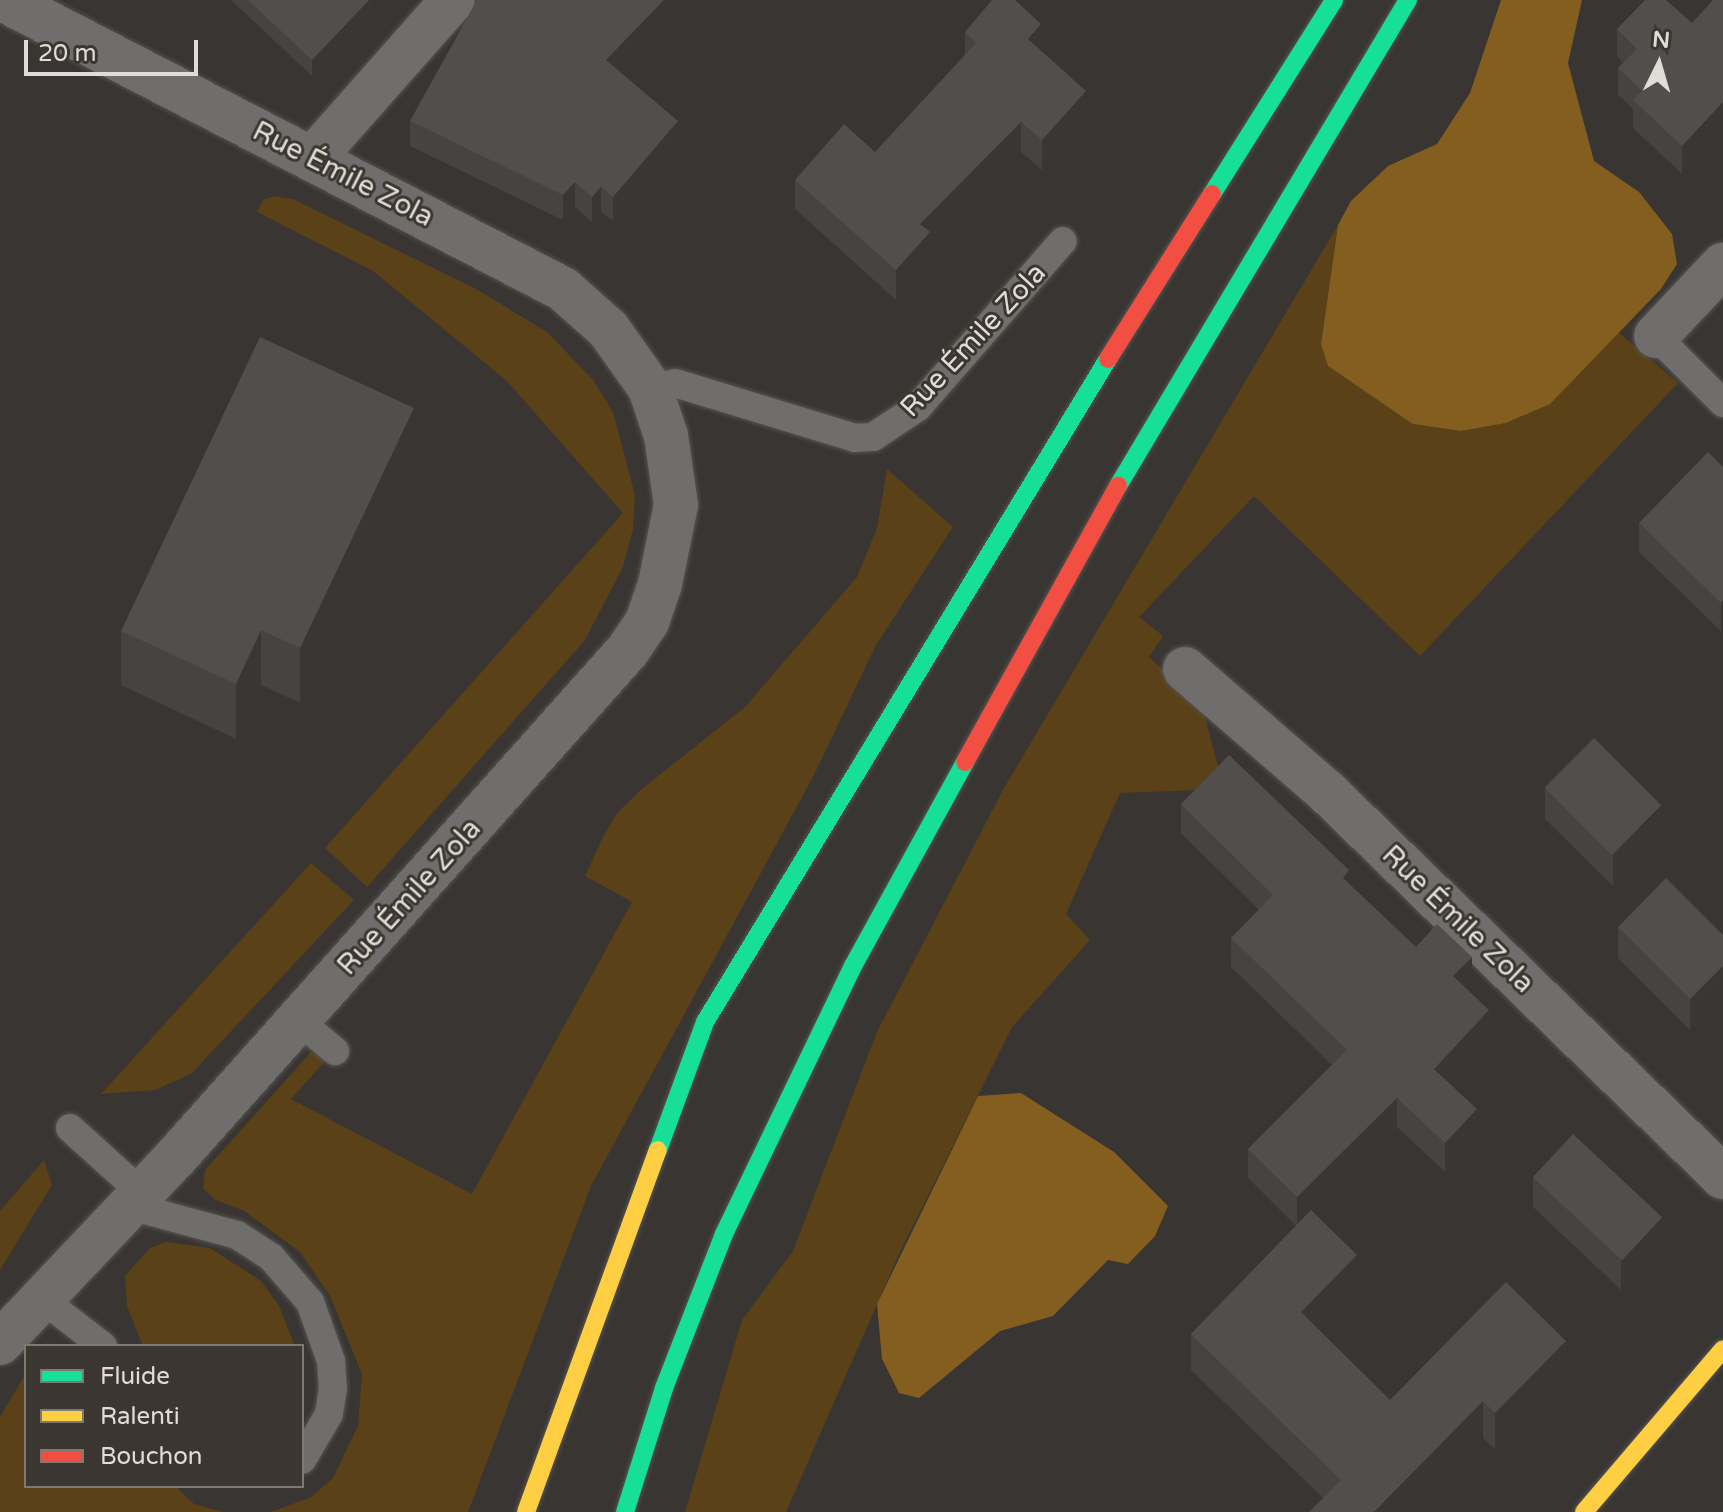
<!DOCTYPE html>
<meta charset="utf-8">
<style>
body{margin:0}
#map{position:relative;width:1723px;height:1512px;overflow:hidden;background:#383532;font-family:"Varela Round",sans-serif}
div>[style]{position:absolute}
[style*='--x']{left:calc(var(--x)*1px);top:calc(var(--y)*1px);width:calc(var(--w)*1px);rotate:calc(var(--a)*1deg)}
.green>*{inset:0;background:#5b4117}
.forest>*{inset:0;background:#845e1e}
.roads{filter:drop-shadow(0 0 2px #565350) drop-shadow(0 0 2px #565350)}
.lane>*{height:28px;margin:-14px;padding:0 14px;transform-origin:14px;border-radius:14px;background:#706e6c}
.street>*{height:44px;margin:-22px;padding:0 22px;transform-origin:22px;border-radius:22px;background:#706e6c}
.fast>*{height:18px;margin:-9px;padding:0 9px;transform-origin:9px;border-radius:9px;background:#16e098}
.slow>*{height:18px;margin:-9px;padding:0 9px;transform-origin:9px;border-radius:9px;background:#ffcf43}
.jam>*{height:18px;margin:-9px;padding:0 9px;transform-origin:9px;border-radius:9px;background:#f24e42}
.wall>*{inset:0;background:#464340}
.shaded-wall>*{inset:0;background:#393734}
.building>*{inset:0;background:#514e4b;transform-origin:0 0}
span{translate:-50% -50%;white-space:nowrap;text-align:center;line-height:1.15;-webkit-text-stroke:6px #3b362f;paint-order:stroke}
.street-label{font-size:28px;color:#e0ddd9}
.legend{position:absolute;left:24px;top:1344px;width:280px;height:144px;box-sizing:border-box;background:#3b362f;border:2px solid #7d7973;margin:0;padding:10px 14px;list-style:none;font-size:24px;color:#e0ddd9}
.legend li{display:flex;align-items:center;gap:16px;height:40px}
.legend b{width:40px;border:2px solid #7d7973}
.north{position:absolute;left:1619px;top:24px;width:80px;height:80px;-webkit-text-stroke:6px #3b362f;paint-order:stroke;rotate:5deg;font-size:22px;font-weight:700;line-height:32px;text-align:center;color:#e0ddd9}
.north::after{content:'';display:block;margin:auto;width:28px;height:36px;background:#e0ddd9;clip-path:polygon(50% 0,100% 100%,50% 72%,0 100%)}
.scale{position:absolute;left:24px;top:40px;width:174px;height:36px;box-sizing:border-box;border:4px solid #e0ddd9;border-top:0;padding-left:10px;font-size:24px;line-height:28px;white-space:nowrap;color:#e0ddd9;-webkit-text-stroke:6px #3b362f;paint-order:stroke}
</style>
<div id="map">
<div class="green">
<div style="clip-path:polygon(274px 196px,293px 199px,476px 289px,547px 332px,594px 381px,613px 412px,635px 495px,633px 529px,623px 567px,585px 640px,367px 887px,325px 848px,623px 513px,507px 381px,373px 271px,257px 212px,263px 200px)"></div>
<div style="clip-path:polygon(1338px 225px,1321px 343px,1413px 424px,1461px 431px,1506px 423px,1549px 404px,1617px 331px,1678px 383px,1420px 656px,1254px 496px,1139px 617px,1163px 636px,1149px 657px,1202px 706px,1224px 789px,1120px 793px,1066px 914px,1090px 940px,1012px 1027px,899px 1254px,786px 1512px,685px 1512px,742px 1320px,793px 1251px,877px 1032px,1004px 788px)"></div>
<div style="clip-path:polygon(887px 469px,953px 527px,876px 645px,814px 775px,591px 1186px,468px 1512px,271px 1512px,311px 1497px,333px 1478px,358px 1426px,362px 1374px,330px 1296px,300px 1252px,244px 1211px,214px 1199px,203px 1188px,205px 1170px,312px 1051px,326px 1060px,291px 1099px,472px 1194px,632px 902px,585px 876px,604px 835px,617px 813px,643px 788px,745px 707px,857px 577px,877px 528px)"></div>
<div style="clip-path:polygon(311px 863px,354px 900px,191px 1074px,155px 1090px,101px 1094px)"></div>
<div style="clip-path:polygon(44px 1160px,52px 1185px,0 1270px,0 1211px)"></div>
<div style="clip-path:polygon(166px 1242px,210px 1248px,261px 1281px,279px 1306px,295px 1346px,143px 1346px,127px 1306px,125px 1276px,150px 1248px)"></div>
<div style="clip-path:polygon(26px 1373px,26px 1486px,175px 1486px,194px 1504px,223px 1512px,0 1512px,0 1417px)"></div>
</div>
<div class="forest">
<div style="clip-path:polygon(1501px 0,1582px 0,1568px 63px,1594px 161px,1639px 192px,1672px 234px,1677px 264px,1661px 289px,1550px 404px,1506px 423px,1461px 431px,1413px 424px,1328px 366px,1321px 344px,1338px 225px,1351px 201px,1388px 166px,1437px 144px,1470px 93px)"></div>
<div style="clip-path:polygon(1021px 1093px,1114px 1152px,1168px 1206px,1155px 1236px,1128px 1264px,1108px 1260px,1053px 1316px,1000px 1331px,919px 1398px,899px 1393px,882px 1359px,877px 1304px,978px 1096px)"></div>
</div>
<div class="roads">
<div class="lane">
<div style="--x:1656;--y:336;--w:95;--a:45"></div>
<div style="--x:650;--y:388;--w:25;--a:-11"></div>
<div style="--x:675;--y:383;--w:188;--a:17"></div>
<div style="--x:855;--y:438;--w:18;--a:-3"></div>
<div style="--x:873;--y:437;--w:54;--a:-33.7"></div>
<div style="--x:918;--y:407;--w:220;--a:-48.9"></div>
<div style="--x:299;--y:1021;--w:47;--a:39.8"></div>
<div style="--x:70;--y:1128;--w:97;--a:42.1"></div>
<div style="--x:130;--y:1206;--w:111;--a:15.2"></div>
<div style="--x:237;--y:1235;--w:40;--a:32.9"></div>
<div style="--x:271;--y:1257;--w:60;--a:49.1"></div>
<div style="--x:310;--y:1302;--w:63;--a:70.4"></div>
<div style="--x:331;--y:1361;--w:27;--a:86"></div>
<div style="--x:333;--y:1388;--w:26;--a:99"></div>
<div style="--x:329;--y:1414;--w:53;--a:120.4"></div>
<div style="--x:42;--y:1299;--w:77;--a:37.6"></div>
</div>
<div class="street">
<div style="--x:313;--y:158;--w:211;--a:-48.5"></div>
<div style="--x:1656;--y:336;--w:98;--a:-46.7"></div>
<div style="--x:1185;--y:669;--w:189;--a:40.9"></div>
<div style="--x:1328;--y:793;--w:551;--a:44.19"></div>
<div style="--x:0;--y:1343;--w:256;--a:-46.6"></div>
<div style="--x:176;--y:1157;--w:679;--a:-48.28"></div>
<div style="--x:628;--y:650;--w:34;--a:-56"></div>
<div style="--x:647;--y:622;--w:40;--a:-71.1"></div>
<div style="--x:660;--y:584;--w:81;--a:-78.6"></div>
<div style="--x:676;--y:505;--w:70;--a:-98.2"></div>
<div style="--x:666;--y:436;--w:51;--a:-108.4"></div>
<div style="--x:650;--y:388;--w:72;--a:-125.4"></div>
<div style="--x:608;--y:329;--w:60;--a:-138.4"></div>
<div style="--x:563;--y:289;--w:629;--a:-152.66"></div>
</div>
<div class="fast">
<div style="--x:1212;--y:194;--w:229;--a:-57.8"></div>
<div style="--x:1118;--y:486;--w:566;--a:-59.18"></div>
<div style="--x:658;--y:1150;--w:136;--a:-69.8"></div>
<div style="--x:705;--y:1022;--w:776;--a:-58.71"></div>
<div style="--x:625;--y:1512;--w:130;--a:-72.5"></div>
<div style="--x:664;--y:1388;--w:165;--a:-68.7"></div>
<div style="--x:724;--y:1234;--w:297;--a:-64.3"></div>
<div style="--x:853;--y:966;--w:233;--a:-61.2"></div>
</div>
<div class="slow">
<div style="--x:526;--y:1512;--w:385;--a:-70"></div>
<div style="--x:1584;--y:1512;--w:214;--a:-49.5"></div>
</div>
<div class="jam">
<div style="--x:1108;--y:359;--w:195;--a:-57.8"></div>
<div style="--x:965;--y:762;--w:316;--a:-61"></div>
</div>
</div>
<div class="wall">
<div style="clip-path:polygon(231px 0,372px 0,372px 12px,312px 76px)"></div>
<div style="clip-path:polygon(536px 1px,619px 71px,678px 146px,613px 221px,601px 212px,592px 222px,575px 207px,563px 220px,410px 146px,410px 121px)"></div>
<div style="clip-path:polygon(1692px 23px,1682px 174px,1633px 128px,1633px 109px,1618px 95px,1618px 68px,1623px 63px,1617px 56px,1617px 29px)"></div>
<div style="clip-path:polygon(965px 32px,1041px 50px,1086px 120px,1042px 170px,1021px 152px,930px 243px,930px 262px,896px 300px,795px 209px,795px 180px,875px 152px,965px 55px)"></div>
<div style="clip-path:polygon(414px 463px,300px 703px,261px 685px,236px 739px,121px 685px,121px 631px)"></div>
<div style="clip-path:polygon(1723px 467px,1723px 629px,1721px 631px,1639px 552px,1639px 523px)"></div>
<div style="clip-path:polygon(1545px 788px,1661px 837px,1613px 886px,1545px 819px)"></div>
<div style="clip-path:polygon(1181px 804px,1349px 884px,1416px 947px,1472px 986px,1468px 990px,1489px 1039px,1448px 1082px,1477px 1138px,1445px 1172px,1397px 1127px,1312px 1211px,1357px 1291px,1319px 1330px,1390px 1400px,1566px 1377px,1495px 1449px,1483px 1438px,1323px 1498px,1191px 1370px,1191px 1334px,1296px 1226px,1248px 1178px,1248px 1149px,1332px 1065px,1231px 967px,1231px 938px,1259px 910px,1181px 833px)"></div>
<div style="clip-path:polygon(1618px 927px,1723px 935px,1723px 997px,1690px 1030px,1618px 958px)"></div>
<div style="clip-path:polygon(1533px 1177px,1662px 1248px,1621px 1290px,1533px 1207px)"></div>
</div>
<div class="shaded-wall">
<div style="clip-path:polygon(369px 0,372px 0,372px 12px,312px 76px,312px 60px)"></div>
<div style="clip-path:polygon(664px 0,687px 0,606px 85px,606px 60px)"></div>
<div style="clip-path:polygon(1041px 24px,1041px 53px,1028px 39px)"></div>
<div style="clip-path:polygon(1086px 91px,1086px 120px,1042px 170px,1042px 140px)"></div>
<div style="clip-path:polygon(1723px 102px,1723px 130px,1682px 174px,1682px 146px)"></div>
<div style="clip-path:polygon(678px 121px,678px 146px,613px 221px,613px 197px)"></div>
<div style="clip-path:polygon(1021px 122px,1021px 152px,930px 243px,930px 262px,896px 300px,896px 270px,920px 224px)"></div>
<div style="clip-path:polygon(575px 182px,575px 207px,563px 220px,563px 195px)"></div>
<div style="clip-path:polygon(601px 187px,601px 212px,592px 222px,592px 197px)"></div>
<div style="clip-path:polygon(414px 408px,414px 463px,300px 703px,300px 648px)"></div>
<div style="clip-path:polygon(1723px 600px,1723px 629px,1721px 631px,1721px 603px)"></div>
<div style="clip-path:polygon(261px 630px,261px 685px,236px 739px,236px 684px)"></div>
<div style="clip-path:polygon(1661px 806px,1661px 837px,1613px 886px,1613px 855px)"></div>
<div style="clip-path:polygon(1349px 870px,1349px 899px,1343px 878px)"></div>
<div style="clip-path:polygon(1472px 957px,1472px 986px,1453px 1005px,1453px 976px)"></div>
<div style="clip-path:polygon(1723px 966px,1723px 997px,1690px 1030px,1690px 999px)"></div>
<div style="clip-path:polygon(1489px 1010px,1489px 1039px,1434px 1098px,1434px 1069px)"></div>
<div style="clip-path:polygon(1397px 1098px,1397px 1127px,1297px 1226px,1297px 1197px)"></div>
<div style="clip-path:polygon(1477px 1109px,1477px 1138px,1445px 1172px,1445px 1143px)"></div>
<div style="clip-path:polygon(1662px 1218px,1662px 1248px,1621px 1290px,1621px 1260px)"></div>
<div style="clip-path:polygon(1357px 1255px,1357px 1291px,1301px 1348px,1301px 1312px)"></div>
<div style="clip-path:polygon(1566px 1341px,1566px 1377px,1495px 1449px,1495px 1413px)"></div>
<div style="clip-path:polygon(1483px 1401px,1483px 1438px,1409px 1512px,1374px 1512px)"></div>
</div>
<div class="building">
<div style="clip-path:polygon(248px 0,369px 0,312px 60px)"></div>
<div style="clip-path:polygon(477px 0,535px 0,536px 1px,537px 0,664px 0,606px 60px,678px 121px,613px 197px,601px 187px,592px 197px,575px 182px,563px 195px,410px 121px)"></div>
<div style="clip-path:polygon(992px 0,1015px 0,1041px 24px,1028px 39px,1086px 91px,1042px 140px,1021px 122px,920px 224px,930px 232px,896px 270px,795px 180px,844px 124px,875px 152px,976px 43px,965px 32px)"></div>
<div style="clip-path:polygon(1645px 0,1666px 0,1692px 23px,1713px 0,1723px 0,1723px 102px,1682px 146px,1633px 100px,1642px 91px,1618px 68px,1637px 49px,1617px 29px)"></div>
<div style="clip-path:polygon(260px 337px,414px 408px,300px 648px,261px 630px,236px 684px,121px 631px)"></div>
<div style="clip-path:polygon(1708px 452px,1723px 467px,1723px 600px,1721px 603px,1639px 523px)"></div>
<div style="left:1594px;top:738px;width:95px;height:70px;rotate:45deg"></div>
<div style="clip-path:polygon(1229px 755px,1349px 870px,1343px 878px,1416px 947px,1437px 924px,1472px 957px,1453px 976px,1489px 1010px,1434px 1069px,1477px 1109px,1445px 1143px,1397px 1098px,1297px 1197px,1248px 1149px,1347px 1050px,1231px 938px,1273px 895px,1181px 804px)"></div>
<div style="clip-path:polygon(1666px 878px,1723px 935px,1723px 966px,1690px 999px,1618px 927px)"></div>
<div style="left:1573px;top:1134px;width:122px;height:59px;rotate:43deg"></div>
<div style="clip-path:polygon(1311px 1210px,1357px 1255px,1301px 1312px,1390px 1400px,1506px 1282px,1566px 1341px,1495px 1413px,1483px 1401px,1374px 1512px,1309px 1512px,1341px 1480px,1191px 1334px)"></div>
</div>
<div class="street-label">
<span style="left:343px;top:174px;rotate:27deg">Rue Émile Zola</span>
<span style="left:973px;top:340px;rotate:-47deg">Rue Émile Zola</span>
<span style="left:409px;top:897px;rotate:-48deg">Rue Émile Zola</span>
<span style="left:1458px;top:919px;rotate:44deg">Rue Émile Zola</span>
</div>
<ul class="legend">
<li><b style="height:10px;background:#16e098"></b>Fluide</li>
<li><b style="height:10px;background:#ffcf43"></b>Ralenti</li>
<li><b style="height:10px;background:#f24e42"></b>Bouchon</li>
</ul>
<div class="north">N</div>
<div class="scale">20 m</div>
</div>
